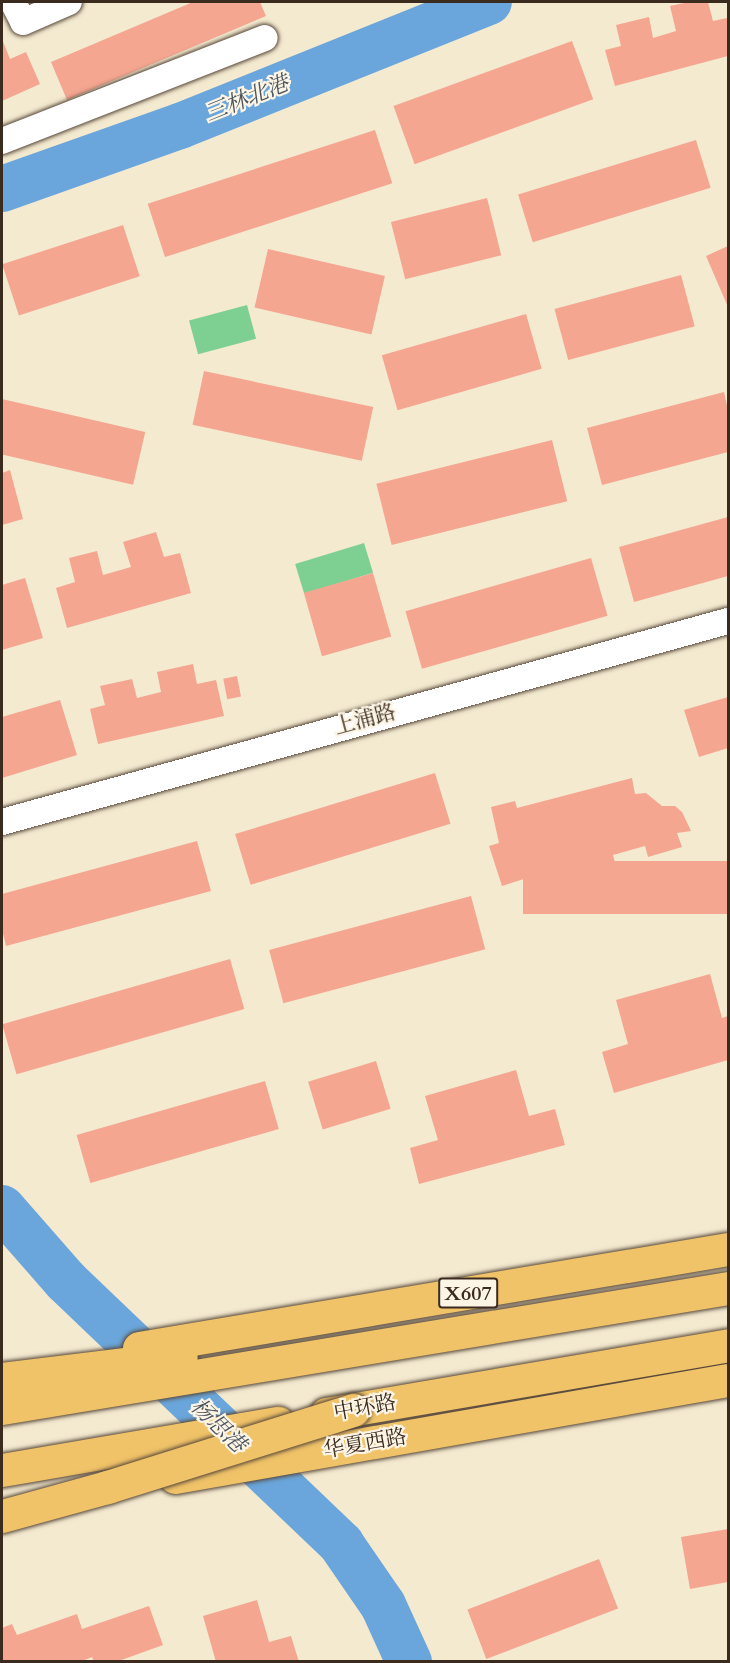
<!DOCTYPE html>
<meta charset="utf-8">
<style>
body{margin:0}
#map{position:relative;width:730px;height:1663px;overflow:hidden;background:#f4ead0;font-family:Cardo,"Noto Serif SC",serif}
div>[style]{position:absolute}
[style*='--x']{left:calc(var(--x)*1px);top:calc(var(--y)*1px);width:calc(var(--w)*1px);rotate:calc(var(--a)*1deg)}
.green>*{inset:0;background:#7ed092;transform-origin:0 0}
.river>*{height:46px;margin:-23px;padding:0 23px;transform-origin:23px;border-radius:23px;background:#6aa6db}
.building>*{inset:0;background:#f4a691;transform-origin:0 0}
.roads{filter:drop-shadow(0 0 2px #574739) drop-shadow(0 0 2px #574739)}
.minor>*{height:26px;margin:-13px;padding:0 13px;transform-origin:13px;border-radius:13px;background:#fff}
.primary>*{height:33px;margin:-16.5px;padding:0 16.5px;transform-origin:16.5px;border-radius:16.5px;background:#f0c369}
.trunk>*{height:33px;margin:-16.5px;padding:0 16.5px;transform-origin:16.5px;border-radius:16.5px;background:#f0c369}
.bridges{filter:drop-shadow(0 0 2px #574739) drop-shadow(0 0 2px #574739)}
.trunk-bridge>*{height:33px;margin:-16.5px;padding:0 16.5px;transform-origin:16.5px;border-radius:16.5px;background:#f0c369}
span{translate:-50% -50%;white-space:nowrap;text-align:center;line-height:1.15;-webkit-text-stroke:4.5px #fcf5e5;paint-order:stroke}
.shield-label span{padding:2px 4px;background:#fcf5e5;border:2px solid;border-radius:4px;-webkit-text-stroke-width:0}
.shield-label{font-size:20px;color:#3b2a1e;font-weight:700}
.street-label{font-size:21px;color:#3b2a1e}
.water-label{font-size:22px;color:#4b5560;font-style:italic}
.frame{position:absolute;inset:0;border:3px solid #3b2a1e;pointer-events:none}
</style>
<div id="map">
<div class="green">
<div style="left:247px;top:305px;width:35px;height:60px;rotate:75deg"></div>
<div style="left:364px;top:543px;width:31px;height:72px;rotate:73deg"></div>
</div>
<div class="river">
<div style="--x:2;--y:189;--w:189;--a:-19.5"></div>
<div style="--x:180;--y:126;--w:333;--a:-21.9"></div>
<div style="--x:2;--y:1208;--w:97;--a:48.8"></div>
<div style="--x:66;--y:1281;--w:381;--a:43.7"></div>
<div style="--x:341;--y:1544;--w:74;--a:55.5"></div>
<div style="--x:383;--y:1605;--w:63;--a:65.5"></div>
</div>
<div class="building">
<div style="clip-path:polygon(193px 2px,260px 2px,266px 16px,67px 100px,51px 62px)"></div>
<div style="clip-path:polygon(689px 2px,708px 2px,713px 21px,727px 18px,728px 56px,615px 86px,605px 50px,621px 46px,616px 25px,649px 17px,653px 38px,676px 31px,670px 6px)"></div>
<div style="clip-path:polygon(2px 39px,10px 59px,26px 52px,40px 84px,2px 101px)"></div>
<div style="left:572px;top:41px;width:62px;height:190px;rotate:70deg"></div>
<div style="left:375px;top:130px;width:56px;height:239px;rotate:72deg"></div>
<div style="left:696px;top:140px;width:50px;height:186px;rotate:73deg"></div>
<div style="left:487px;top:198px;width:59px;height:99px;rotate:76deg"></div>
<div style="left:123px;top:225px;width:54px;height:127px;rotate:72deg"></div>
<div style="clip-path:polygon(728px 246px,728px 307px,706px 256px)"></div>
<div style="left:268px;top:249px;width:120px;height:60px;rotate:13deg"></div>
<div style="left:681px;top:275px;width:53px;height:131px;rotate:75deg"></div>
<div style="left:526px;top:314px;width:57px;height:150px;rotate:74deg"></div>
<div style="left:204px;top:371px;width:173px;height:55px;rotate:12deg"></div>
<div style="clip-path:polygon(724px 392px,728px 410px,728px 452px,602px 485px,587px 428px)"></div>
<div style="left:2px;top:399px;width:147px;height:54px;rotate:13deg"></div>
<div style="left:552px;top:440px;width:63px;height:181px;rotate:76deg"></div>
<div style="clip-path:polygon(10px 470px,23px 519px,2px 525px,2px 473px)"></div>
<div style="clip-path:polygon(728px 517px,728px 576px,634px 602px,619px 547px)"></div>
<div style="clip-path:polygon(156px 532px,164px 557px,180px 553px,191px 593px,67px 628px,56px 588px,75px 582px,69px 558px,97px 551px,103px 575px,131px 567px,123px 542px)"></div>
<div style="left:591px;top:558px;width:60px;height:193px;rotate:74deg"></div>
<div style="left:373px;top:573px;width:66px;height:72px;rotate:74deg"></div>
<div style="clip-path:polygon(25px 578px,43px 638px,2px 650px,2px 585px)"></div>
<div style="clip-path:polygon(193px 664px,197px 684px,216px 680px,224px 716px,98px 744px,90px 709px,105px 705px,100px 686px,132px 679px,137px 698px,161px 692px,157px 672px)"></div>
<div style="left:237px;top:676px;width:21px;height:14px;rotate:79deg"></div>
<div style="clip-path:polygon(728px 697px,728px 748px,699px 757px,684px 710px)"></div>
<div style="clip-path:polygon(60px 700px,77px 755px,2px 778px,2px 717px)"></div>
<div style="left:435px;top:773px;width:53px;height:209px;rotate:73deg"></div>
<div style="clip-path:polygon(632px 778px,635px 794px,646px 793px,662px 806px,675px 806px,682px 812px,691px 831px,677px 833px,682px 847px,648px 857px,645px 846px,613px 855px,616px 866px,552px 883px,549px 871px,502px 886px,489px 846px,499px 843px,491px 807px,515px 801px,517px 808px)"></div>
<div style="clip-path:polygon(197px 841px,211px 891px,6px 946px,2px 929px,2px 894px)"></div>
<div style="left:728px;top:861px;width:53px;height:205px;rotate:90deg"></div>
<div style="left:471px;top:896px;width:55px;height:209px;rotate:75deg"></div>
<div style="left:230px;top:959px;width:52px;height:237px;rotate:74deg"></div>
<div style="clip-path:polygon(710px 974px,722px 1018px,728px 1016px,728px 1060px,614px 1093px,602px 1052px,628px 1044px,616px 1000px)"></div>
<div style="left:376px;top:1061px;width:50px;height:71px;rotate:73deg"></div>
<div style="clip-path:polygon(516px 1070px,529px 1116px,555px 1109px,565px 1145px,419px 1184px,410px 1148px,438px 1140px,425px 1096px)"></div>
<div style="left:265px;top:1081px;width:50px;height:196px;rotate:74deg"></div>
<div style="clip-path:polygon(728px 1529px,728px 1582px,690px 1589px,681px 1537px)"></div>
<div style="left:599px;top:1559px;width:53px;height:141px;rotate:69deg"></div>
<div style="clip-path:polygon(257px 1600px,269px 1642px,291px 1636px,299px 1662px,216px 1662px,203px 1616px)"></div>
<div style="clip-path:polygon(149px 1606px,163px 1645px,116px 1662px,94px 1662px,92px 1657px,80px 1662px,2px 1662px,2px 1628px,12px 1624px,17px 1635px,77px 1614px,82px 1629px)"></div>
</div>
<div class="roads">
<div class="minor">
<div style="--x:13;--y:2;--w:22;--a:63"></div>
<div style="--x:23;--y:22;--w:50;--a:-23.5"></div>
<div style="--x:2;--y:141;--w:282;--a:-21.4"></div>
<div style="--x:2;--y:822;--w:753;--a:-15.48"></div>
</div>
<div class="primary">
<div style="--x:139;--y:1348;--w:597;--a:-9.54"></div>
<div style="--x:175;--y:1477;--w:561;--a:-9.95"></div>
</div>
<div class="trunk">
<div style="--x:2;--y:1379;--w:180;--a:-7"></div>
<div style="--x:2;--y:1408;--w:736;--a:-9.39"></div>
<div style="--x:326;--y:1414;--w:408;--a:-9.7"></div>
<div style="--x:2;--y:1470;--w:280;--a:-9.7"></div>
</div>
</div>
<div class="bridges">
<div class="trunk-bridge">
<div style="--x:2;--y:1516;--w:109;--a:-15.4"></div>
<div style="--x:107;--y:1487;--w:258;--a:-17.4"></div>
</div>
</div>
<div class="shield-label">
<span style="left:468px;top:1293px">X607</span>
</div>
<div class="street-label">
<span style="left:365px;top:720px;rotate:-15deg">上浦路</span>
<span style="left:365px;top:1408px;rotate:-10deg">中环路</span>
<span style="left:365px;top:1444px;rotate:-10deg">华夏西路</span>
</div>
<div class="water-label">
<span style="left:247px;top:99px;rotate:-22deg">三林北港</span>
<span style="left:218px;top:1426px;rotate:44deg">杨思港</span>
</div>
<div class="frame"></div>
</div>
